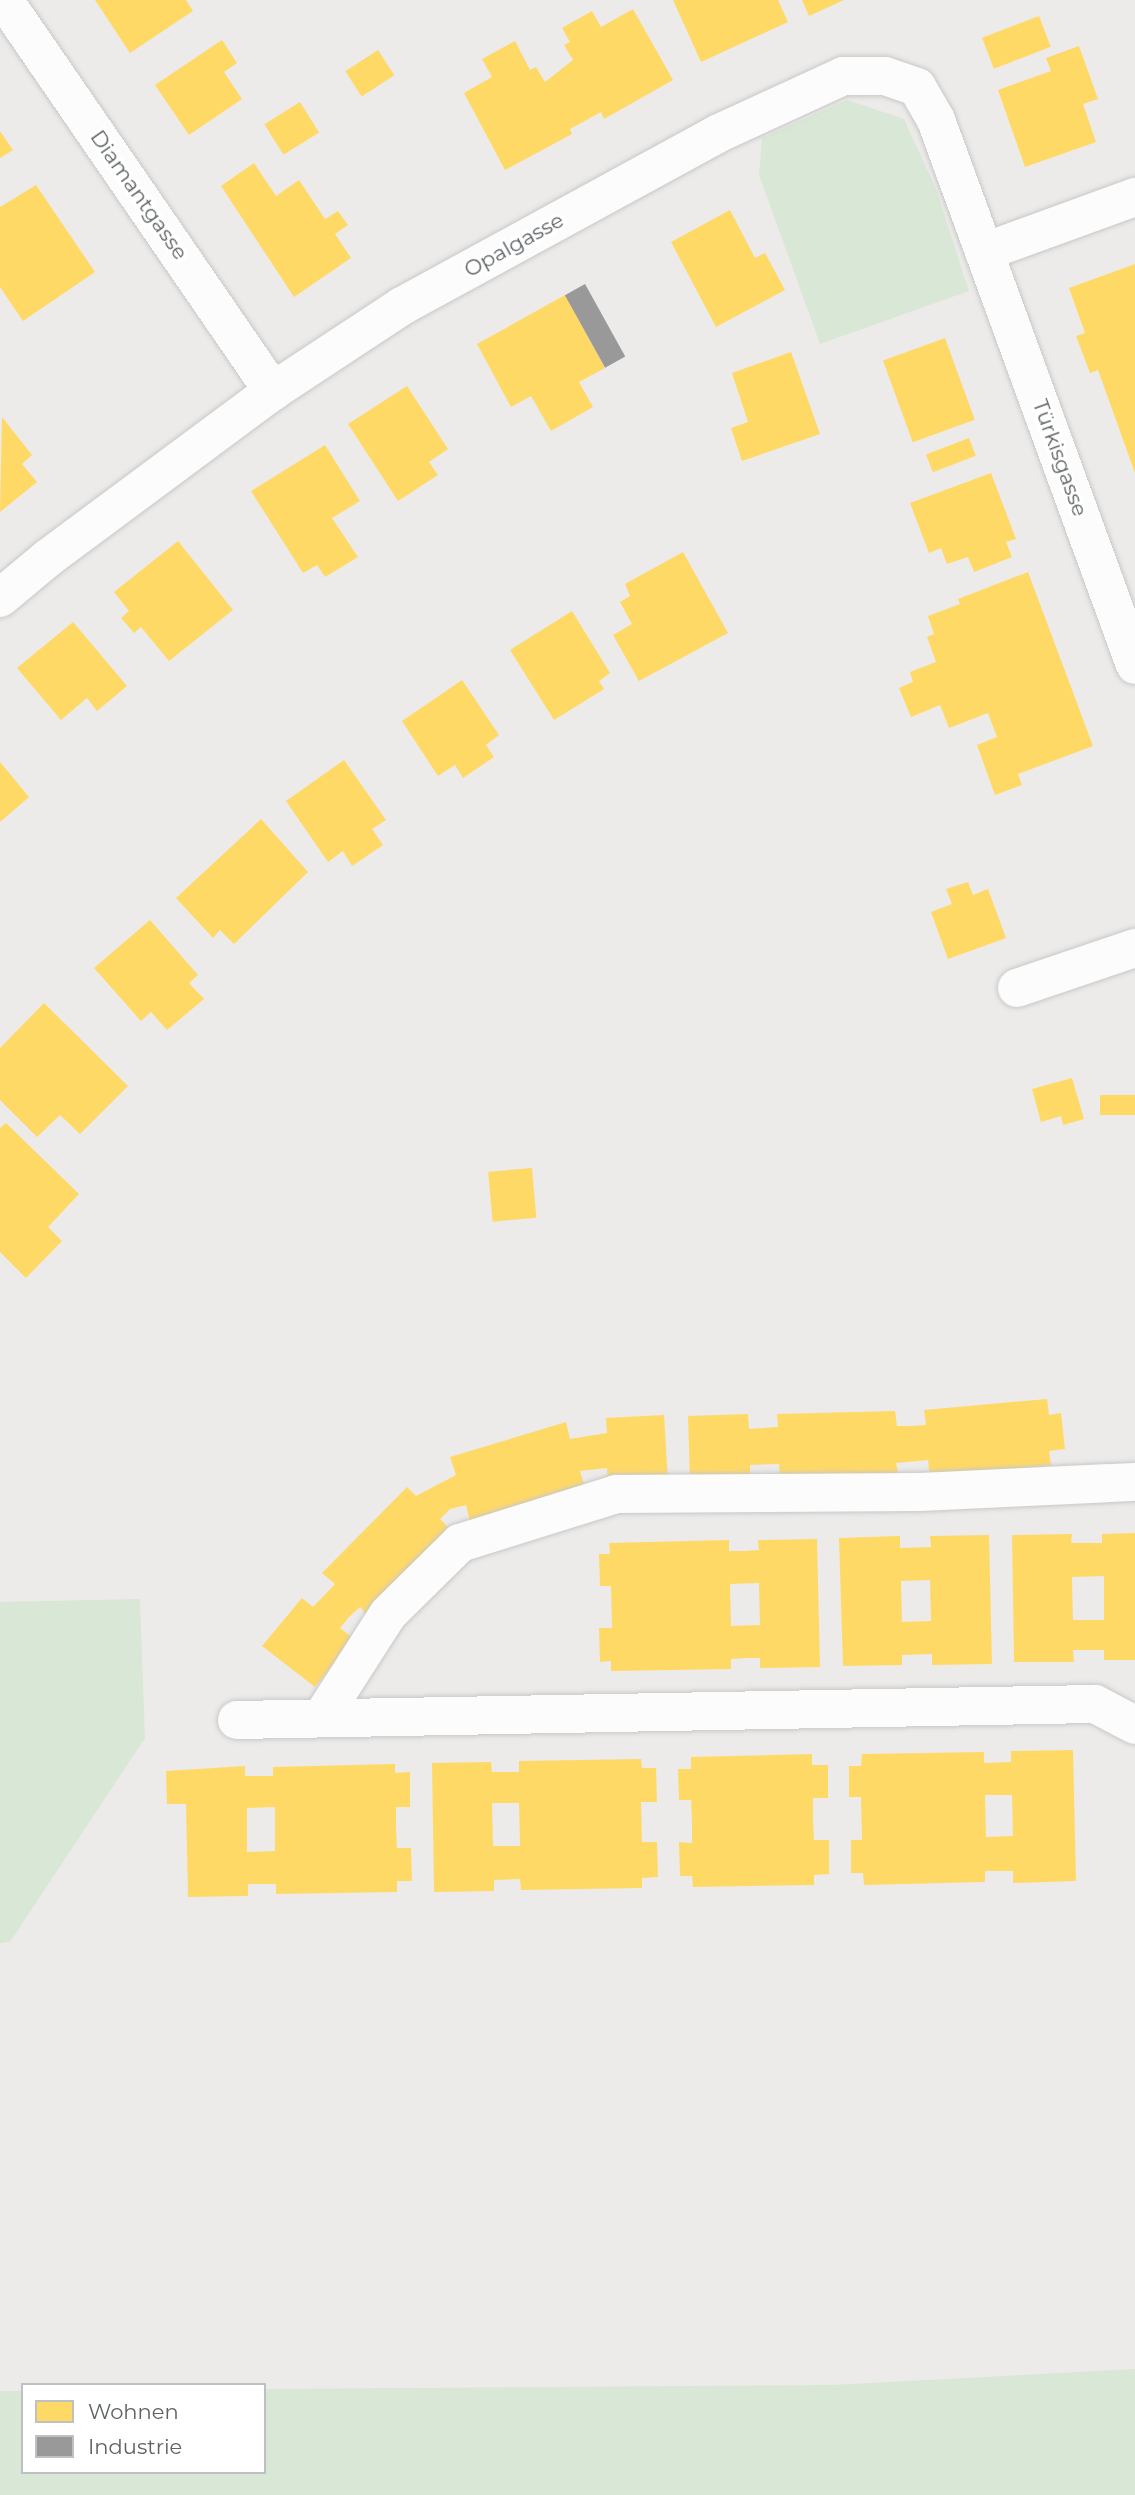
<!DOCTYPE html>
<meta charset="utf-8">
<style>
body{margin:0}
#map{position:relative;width:1135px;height:2495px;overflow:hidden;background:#edebe9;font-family:Montserrat,sans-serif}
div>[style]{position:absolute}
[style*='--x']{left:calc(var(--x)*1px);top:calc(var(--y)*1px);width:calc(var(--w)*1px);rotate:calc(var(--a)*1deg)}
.green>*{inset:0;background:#d9e7d6}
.homes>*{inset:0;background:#ffd966;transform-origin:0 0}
.industry>*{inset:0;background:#999;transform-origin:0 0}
.roads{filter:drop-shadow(0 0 2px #c8c8c8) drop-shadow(0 0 2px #c8c8c8)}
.minor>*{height:38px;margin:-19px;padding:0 19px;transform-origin:19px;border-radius:19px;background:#fcfcfc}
span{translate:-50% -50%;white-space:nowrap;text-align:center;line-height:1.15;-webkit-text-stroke:7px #fff;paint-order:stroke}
.street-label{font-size:21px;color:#5e6265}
.legend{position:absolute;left:21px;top:2383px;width:245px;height:91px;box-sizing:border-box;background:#fff;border:2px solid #bfc0c1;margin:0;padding:9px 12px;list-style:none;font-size:21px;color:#5e6265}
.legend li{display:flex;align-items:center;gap:14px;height:35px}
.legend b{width:35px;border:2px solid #bfc0c1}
</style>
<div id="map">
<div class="green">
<div style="clip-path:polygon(847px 100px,904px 119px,936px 189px,969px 291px,820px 344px,759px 175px,762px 138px)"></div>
<div style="clip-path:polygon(140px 1599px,145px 1738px,10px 1942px,0 1943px,0 1602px)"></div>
<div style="clip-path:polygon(1135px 2369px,1135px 2495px,0 2495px,0 2391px,23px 2391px,23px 2472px,264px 2472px,264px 2389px,831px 2385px)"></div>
</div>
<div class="homes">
<div style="clip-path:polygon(95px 0,186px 0,193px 11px,130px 53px)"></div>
<div style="clip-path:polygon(673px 0,778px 0,788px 22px,701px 62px)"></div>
<div style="clip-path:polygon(802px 0,844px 0,809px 16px)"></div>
<div style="clip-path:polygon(633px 9px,673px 80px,604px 119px,601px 112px,570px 129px,572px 134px,505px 170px,464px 93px,492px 77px,482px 59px,515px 41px,530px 70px,536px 67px,545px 82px,573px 60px,564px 45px,570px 42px,562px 28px,592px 11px,601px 27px)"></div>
<div style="left:1039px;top:16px;width:33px;height:61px;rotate:69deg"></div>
<div style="clip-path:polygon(222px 40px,237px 63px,224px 72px,242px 99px,189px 135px,155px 85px)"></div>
<div style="clip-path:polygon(1079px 46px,1098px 99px,1083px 104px,1096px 142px,1025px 167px,998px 90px,1051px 71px,1046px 58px)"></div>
<div style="left:378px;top:50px;width:30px;height:39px;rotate:57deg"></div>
<div style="left:300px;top:102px;width:36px;height:42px;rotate:58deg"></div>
<div style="clip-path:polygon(0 131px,13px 150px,0 158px)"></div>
<div style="clip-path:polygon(254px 163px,276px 196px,299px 180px,325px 219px,338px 211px,348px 225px,335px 234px,351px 258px,294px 297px,221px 186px)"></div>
<div style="clip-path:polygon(36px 185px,95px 272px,23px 321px,0 287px,0 207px)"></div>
<div style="clip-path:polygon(730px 210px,755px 258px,765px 253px,785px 290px,716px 327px,671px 242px)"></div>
<div style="clip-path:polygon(1135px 264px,1135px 473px,1098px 370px,1090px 373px,1076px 336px,1085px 333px,1069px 288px)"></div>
<div style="clip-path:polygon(565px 295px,605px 368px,579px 382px,593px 407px,551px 431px,531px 396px,511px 407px,477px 344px)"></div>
<div style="left:945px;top:338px;width:87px;height:66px;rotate:70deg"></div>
<div style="clip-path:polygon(791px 352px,820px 434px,742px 461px,731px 428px,748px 422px,732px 373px)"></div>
<div style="clip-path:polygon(407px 386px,448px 449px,429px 462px,438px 475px,398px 501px,348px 424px)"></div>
<div style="clip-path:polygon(2px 417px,32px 455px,22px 464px,37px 482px,0 512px)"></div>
<div style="left:969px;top:438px;width:19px;height:46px;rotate:69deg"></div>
<div style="clip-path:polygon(325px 445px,360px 501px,332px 518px,358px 557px,325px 577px,317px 565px,303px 573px,251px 491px)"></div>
<div style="clip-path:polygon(991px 473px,1016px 539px,1006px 542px,1012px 557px,974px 572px,968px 557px,947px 564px,941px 548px,929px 553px,910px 503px)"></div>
<div style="clip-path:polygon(178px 541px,233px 610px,169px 661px,141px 627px,134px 633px,121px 618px,129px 611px,114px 592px)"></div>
<div style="clip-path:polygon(683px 552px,728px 633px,639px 681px,613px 635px,632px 624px,620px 602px,630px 596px,625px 584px)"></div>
<div style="clip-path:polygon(1028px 572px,1093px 746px,1018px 774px,1022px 785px,995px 795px,977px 745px,997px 737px,988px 713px,949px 728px,940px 705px,911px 717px,899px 688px,913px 682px,910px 672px,936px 662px,927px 637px,934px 634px,928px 616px,960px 604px,958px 599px)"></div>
<div style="clip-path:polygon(572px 611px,610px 673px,599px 681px,604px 689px,554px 720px,510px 650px)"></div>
<div style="clip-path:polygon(73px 622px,127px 686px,97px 711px,87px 698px,61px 720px,17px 668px)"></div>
<div style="clip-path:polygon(462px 680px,499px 735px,486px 745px,494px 757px,463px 778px,455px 765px,438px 776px,402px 721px)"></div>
<div style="clip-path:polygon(344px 760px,386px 820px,372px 829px,383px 845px,352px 866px,343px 851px,328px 862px,286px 801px)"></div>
<div style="clip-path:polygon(0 762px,29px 797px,0 822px)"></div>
<div style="clip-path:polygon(261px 819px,308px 872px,234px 944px,220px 930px,213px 938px,176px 898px)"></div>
<div style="clip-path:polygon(968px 882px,973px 895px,988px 889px,1006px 938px,948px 959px,931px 912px,952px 904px,946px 889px)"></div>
<div style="clip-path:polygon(150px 920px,198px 975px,189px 983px,204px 999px,167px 1030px,151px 1012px,141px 1021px,94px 968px)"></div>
<div style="clip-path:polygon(44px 1003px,128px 1086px,80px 1134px,60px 1115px,37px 1137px,0 1100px,0 1048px)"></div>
<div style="clip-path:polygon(1072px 1078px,1084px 1119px,1063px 1125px,1061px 1116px,1041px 1122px,1032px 1089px)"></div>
<div style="left:1135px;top:1095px;width:20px;height:35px;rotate:90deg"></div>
<div style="clip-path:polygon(6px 1123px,79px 1194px,48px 1227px,62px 1241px,26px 1278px,0 1252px,0 1128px)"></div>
<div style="left:532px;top:1168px;width:50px;height:44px;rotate:85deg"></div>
<div style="clip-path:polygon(1047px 1399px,1049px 1415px,1061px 1413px,1065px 1449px,1049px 1451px,1051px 1465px,930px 1478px,928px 1460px,896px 1463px,899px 1477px,780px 1479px,779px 1464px,750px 1465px,750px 1480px,690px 1481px,688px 1416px,748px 1414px,749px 1429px,778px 1427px,777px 1414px,895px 1411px,897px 1426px,911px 1426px,926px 1425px,924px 1410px)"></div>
<div style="clip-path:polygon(664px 1415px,668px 1481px,608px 1484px,607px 1468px,580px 1471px,585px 1488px,470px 1522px,466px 1505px,450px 1509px,440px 1519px,454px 1533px,371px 1619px,360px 1607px,349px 1617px,340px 1628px,354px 1639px,315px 1687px,262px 1646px,302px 1598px,313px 1607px,335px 1584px,322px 1573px,407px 1487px,416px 1496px,456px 1475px,450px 1457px,566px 1422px,570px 1439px,607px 1433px,606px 1418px)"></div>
<div style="clip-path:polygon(evenodd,1135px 1533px,1135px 1660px,1104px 1660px,1104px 1650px,1073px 1650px,1074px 1662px,1014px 1662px,1012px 1535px,1072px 1534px,1071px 1543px,1102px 1543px,1102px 1534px,1135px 1533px,1104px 1576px,1104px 1620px,1073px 1620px,1072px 1577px,1104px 1576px)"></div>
<div style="clip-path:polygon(evenodd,989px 1535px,992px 1664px,932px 1665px,932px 1654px,902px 1655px,902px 1665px,843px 1666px,839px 1538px,900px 1536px,900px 1548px,931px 1547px,930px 1536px,989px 1535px,930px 1580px,931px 1621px,902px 1622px,901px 1581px,930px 1580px)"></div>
<div style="clip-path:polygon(evenodd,817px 1539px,820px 1667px,760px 1668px,760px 1658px,746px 1658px,731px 1659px,731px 1669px,611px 1671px,611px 1661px,600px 1662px,599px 1628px,612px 1628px,611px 1586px,600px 1586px,599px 1554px,610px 1554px,609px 1543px,729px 1540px,729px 1551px,744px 1551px,759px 1550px,758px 1540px,817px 1539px,759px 1583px,760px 1625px,731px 1626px,730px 1584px,759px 1583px)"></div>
<div style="clip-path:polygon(evenodd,1073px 1750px,1076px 1881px,1013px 1883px,1013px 1871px,985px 1871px,985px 1882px,864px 1885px,863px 1873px,851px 1873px,851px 1840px,862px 1840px,861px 1797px,849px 1797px,849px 1766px,861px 1766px,862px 1754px,984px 1752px,984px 1763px,1011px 1762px,1011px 1751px,1073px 1750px,985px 1795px,1012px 1795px,1013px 1836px,986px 1837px,985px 1795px)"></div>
<div style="clip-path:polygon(812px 1754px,812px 1765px,828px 1765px,828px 1798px,813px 1798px,813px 1819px,814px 1840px,829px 1840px,829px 1874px,814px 1875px,814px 1885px,693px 1887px,692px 1876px,680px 1876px,679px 1842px,692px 1843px,692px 1822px,691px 1800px,679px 1800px,678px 1769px,691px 1769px,691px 1757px)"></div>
<div style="clip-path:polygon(evenodd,641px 1759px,642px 1768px,656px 1768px,657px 1802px,641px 1802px,642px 1842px,657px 1842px,658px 1877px,642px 1878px,642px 1888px,521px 1890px,520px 1879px,494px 1880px,494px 1891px,434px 1892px,432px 1763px,491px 1762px,492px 1772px,519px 1772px,519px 1761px,641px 1759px,492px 1803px,519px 1803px,520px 1846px,493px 1846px,492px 1803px)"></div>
<div style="clip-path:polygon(evenodd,395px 1764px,395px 1773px,410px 1772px,410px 1807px,396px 1807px,396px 1827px,397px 1848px,411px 1848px,412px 1881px,397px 1881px,397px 1892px,276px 1894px,276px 1884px,248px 1884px,248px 1896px,188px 1897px,186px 1804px,167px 1804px,166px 1771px,245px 1766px,245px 1776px,273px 1776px,273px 1767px,395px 1764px,275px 1807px,275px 1851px,247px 1852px,247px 1808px,275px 1807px)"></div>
</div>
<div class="industry">
<div style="left:585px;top:284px;width:83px;height:23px;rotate:61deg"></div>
</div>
<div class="roads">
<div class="minor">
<div style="--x:4;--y:0;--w:475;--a:55.5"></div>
<div style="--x:984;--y:252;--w:161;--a:-20"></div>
<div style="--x:0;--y:598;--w:62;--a:-39.8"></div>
<div style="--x:48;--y:558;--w:280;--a:-36.6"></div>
<div style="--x:273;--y:391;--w:154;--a:-33.4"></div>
<div style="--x:402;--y:306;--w:359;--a:-28.6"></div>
<div style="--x:717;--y:134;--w:139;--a:-24.7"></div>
<div style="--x:843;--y:76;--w:42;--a:0"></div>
<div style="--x:885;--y:76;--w:34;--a:19"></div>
<div style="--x:917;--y:87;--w:38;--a:60"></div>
<div style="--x:936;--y:120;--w:580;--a:69.94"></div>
<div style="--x:1017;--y:988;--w:125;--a:-18.7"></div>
<div style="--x:322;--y:1717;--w:122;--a:-57.3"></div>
<div style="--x:388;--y:1614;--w:101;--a:-44.6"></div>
<div style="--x:460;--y:1543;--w:164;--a:-17.4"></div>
<div style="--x:616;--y:1494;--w:304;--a:-0.4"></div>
<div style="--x:920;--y:1492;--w:215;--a:-2.7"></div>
<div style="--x:237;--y:1720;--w:858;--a:-1.07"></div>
<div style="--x:1095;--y:1704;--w:45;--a:27.7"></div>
</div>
</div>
<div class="street-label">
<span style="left:139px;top:195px;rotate:55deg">Diamantgasse</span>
<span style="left:514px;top:245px;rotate:-29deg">Opalgasse</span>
<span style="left:1060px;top:458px;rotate:70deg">Türkisgasse</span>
</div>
<ul class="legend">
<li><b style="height:19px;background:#ffd966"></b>Wohnen</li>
<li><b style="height:19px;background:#999"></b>Industrie</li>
</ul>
</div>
